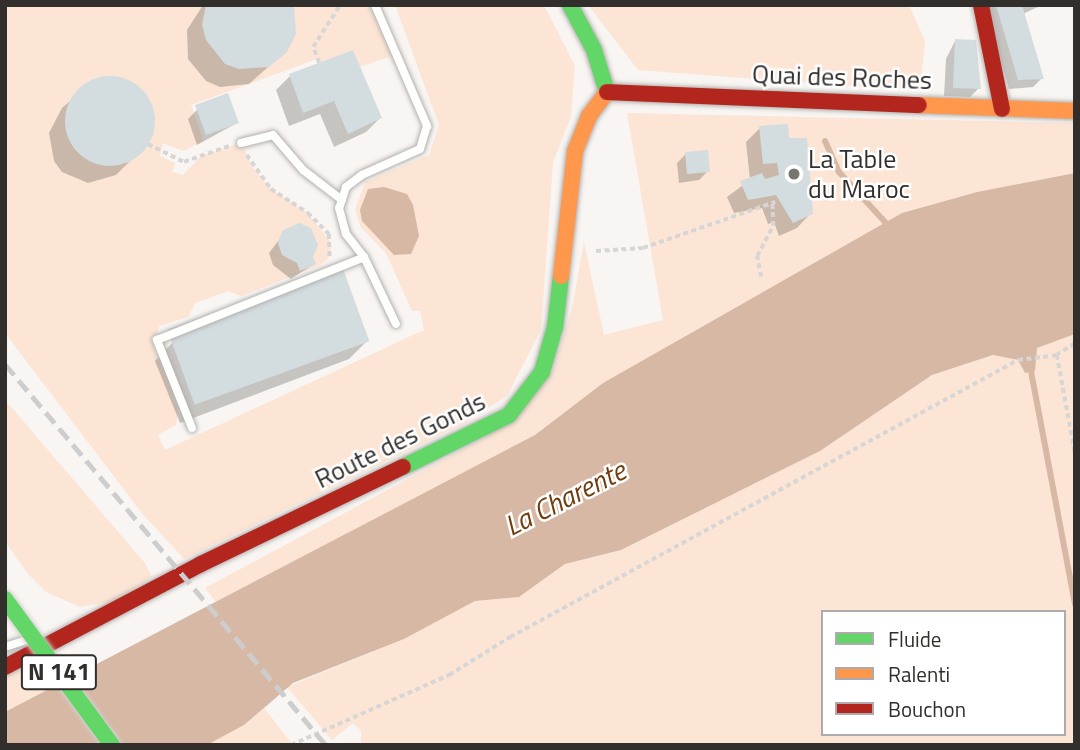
<!DOCTYPE html>
<style>
body{margin:0}
#map{position:relative;width:1080px;height:750px;overflow:hidden;background:#f8f5f2;font-family:"Titillium Web",sans-serif}
div>[style]{position:absolute}
[style*='--x']{left:calc(var(--x)*1px);top:calc(var(--y)*1px);width:calc(var(--w)*1px);rotate:calc(var(--a)*1deg)}
.green>*{inset:0;background:#fce5d5}
.water>*{inset:0;background:#d6b8a4}
.shadow>*{inset:0;background:#0003}
.stream>*{height:6px;margin:-3px;padding:0 3px;transform-origin:3px;border-radius:3px;background:#d6b8a4}
.building>*{inset:0;background:#d3dcdf;transform-origin:0 0}
.round{border-radius:50%}
.path>*{height:3.5px;margin-top:-1.75px;transform-origin:0;background:repeating-linear-gradient(90deg,#d7d6d5 0 5px,transparent 0 8.5px)}
.roads{filter:drop-shadow(0 0 2px #b3b1af) drop-shadow(0 0 2px #b3b1af)}
.lane>*{height:8px;margin:-4px;padding:0 4px;transform-origin:4px;border-radius:4px;background:#fefefd}
.fast>*{height:16px;margin:-8px;padding:0 8px;transform-origin:8px;border-radius:8px;background:#63d668}
.slow>*{height:16px;margin:-8px;padding:0 8px;transform-origin:8px;border-radius:8px;background:#ff974d}
.jam>*{height:16px;margin:-8px;padding:0 8px;transform-origin:8px;border-radius:8px;background:#b3261e}
.rail>*{height:5px;margin-top:-2.5px;transform-origin:0;background:repeating-linear-gradient(90deg,#cecdcd 0 14px,transparent 0 21px)}
.bridges{filter:drop-shadow(0 0 2px #d3d1d0) drop-shadow(0 0 2px #d3d1d0)}
.fast-bridge>*{height:16px;margin:-8px;padding:0 8px;transform-origin:8px;border-radius:8px;background:#63d668}
.dots>*{width:19px;height:19px;translate:-50% -50%;box-sizing:border-box;border:4px solid #fff;border-radius:50%}
span{translate:-50% -50%;white-space:nowrap;text-align:center;line-height:1.15;-webkit-text-stroke:5px #fff;paint-order:stroke}
.shield-label span{padding:2px 5px;background:#fff;border:2px solid;border-radius:5px;-webkit-text-stroke-width:0}
.shield-label{font-size:24px;color:#312e2c;font-weight:700}
.street-label{font-size:26px;color:#312e2c}
.poi-label{font-size:26px;color:#312e2c}
.left{translate:0 -50%;text-align:left}
.water-label{font-size:28px;color:#713c0e;font-style:italic}
.frame{position:absolute;inset:0;border:7px solid #312e2c;pointer-events:none}
.legend{position:absolute;left:821px;top:610px;width:245px;height:126px;box-sizing:border-box;background:#fff;border:2px solid #adabab;margin:0;padding:9px 12px;list-style:none;font-size:21px;color:#312e2c}
.legend li{display:flex;align-items:center;gap:14px;height:35px}
.legend b{width:35px;border:2px solid #adabab}
</style>
<div id="map">
<div class="green">
<div style="clip-path:polygon(5px 5px,369px 5px,392px 56px,360px 67px,353px 50px,319px 63px,317px 59px,191px 105px,204px 141px,183px 151px,163px 143px,160px 156px,175px 163px,172px 172px,183px 175px,201px 156px,241px 143px,254px 169px,271px 189px,308px 213px,331px 243px,330px 256px,321px 265px,241px 296px,228px 291px,195px 303px,188px 317px,159px 326px,154px 348px,178px 410px,176px 425px,158px 435px,165px 450px,424px 330px,420px 311px,412px 311px,386px 253px,361px 228px,355px 209px,365px 182px,429px 155px,439px 125px,395px 5px,544px 5px,575px 66px,571px 117px,553px 162px,541px 330px,507px 396px,465px 423px,184px 559px,141px 512px,5px 333px)"></div>
<div style="clip-path:polygon(588px 5px,909px 5px,925px 41px,920px 91px,638px 70px)"></div>
<div style="clip-path:polygon(627px 113px,1075px 123px,1075px 173px,977px 192px,902px 213px,603px 383px,535px 435px,216px 602px,205px 588px,486px 437px,553px 371px,572px 308px,584px 242px,604px 335px,663px 320px)"></div>
<div style="clip-path:polygon(evenodd,1075px 334px,1075px 745px,361px 745px,361px 731px,353px 723px,332px 740px,287px 687px,404px 639px,475px 601px,519px 597px,565px 564px,621px 550px,820px 451px,932px 375px,993px 355px,1018px 360px,1025px 373px,1034px 371px,1036px 348px,1075px 334px,823px 612px,1064px 612px,1064px 734px,823px 734px,823px 612px)"></div>
<div style="clip-path:polygon(5px 400px,145px 563px,152px 577px,114px 601px,80px 607px,46px 592px,28px 574px,5px 541px)"></div>
<div style="clip-path:polygon(30px 655px,56px 686px,5px 712px,5px 667px)"></div>
<div style="clip-path:polygon(264px 708px,293px 745px,207px 745px,244px 725px)"></div>
</div>
<div class="water">
<div style="clip-path:polygon(1075px 173px,1075px 334px,1037px 348px,1035px 371px,1025px 373px,1018px 360px,993px 355px,932px 375px,820px 451px,621px 550px,565px 564px,519px 597px,475px 601px,404px 639px,293px 683px,244px 725px,207px 745px,5px 745px,5px 712px,535px 435px,603px 383px,902px 213px,977px 192px)"></div>
<div style="clip-path:polygon(384px 187px,407px 194px,413px 205px,419px 236px,411px 254px,394px 255px,362px 221px,360px 210px,368px 189px)"></div>
</div>
<div class="shadow">
<div style="clip-path:polygon(203px 5px,292px 5px,286px 51px,249px 84px,220px 87px,206px 81px,188px 59px,187px 30px)"></div>
<div style="clip-path:polygon(985px 5px,1042px 5px,1023px 14px,1042px 78px,1033px 87px,1009px 89px)"></div>
<div style="clip-path:polygon(955px 41px,979px 88px,970px 97px,944px 96px,946px 59px)"></div>
<div style="clip-path:polygon(290px 76px,380px 118px,366px 132px,334px 147px,320px 114px,289px 126px,276px 90px)"></div>
<div style="clip-path:polygon(116px 78px,128px 81px,147px 98px,153px 122px,145px 146px,116px 175px,88px 183px,62px 172px,54px 161px,49px 133px,62px 108px,92px 82px)"></div>
<div style="clip-path:polygon(197px 110px,237px 123px,197px 145px,188px 119px)"></div>
<div style="clip-path:polygon(760px 128px,788px 140px,811px 213px,797px 228px,779px 236px,774px 222px,768px 224px,762px 208px,734px 213px,727px 197px,750px 180px,746px 142px)"></div>
<div style="clip-path:polygon(686px 154px,708px 171px,699px 180px,679px 183px,677px 163px)"></div>
<div style="clip-path:polygon(305px 226px,314px 264px,291px 279px,273px 265px,269px 253px,288px 228px)"></div>
<div style="clip-path:polygon(367px 341px,349px 359px,180px 423px,155px 361px,173px 342px)"></div>
</div>
<div class="stream">
<div style="--x:825;--y:141;--w:34;--a:66"></div>
<div style="--x:839;--y:172;--w:68;--a:47.4"></div>
<div style="--x:1030;--y:366;--w:243;--a:79.3"></div>
</div>
<div class="building">
<div style="clip-path:polygon(206px 5px,294px 5px,296px 34px,287px 52px,269px 67px,239px 69px,225px 64px,206px 40px,202px 25px)"></div>
<div style="clip-path:polygon(996px 5px,1022px 5px,1044px 79px,1018px 80px)"></div>
<div style="clip-path:polygon(955px 39px,976px 40px,981px 89px,953px 88px)"></div>
<div style="clip-path:polygon(353px 50px,382px 118px,348px 134px,334px 101px,303px 113px,289px 74px)"></div>
<div class="round" style="left:65px;top:76px;width:90px;height:90px"></div>
<div style="left:228px;top:93px;width:32px;height:35px;rotate:70deg"></div>
<div style="clip-path:polygon(788px 124px,789px 138px,807px 138px,813px 214px,793px 223px,776px 195px,748px 200px,740px 181px,762px 173px,765px 179px,779px 175px,777px 163px,763px 164px,759px 126px)"></div>
<div style="left:708px;top:150px;width:22px;height:23px;rotate:85deg"></div>
<div style="clip-path:polygon(299px 223px,311px 228px,318px 245px,313px 257px,316px 264px,300px 271px,297px 263px,282px 255px,278px 243px,282px 231px)"></div>
<div style="left:342px;top:266px;width:80px;height:186px;rotate:70deg"></div>
</div>
<div class="path">
<div style="--x:319;--y:63;--w:17;--a:-111"></div>
<div style="--x:313;--y:47;--w:50;--a:-57.3"></div>
<div style="--x:148;--y:144;--w:40;--a:26.6"></div>
<div style="--x:184;--y:162;--w:48;--a:-19.6"></div>
<div style="--x:247;--y:155;--w:42;--a:54.8"></div>
<div style="--x:271;--y:189;--w:44;--a:33"></div>
<div style="--x:308;--y:213;--w:30;--a:45"></div>
<div style="--x:329;--y:234;--w:23;--a:88"></div>
<div style="--x:596;--y:251;--w:47;--a:-3.7"></div>
<div style="--x:643;--y:248;--w:140;--a:-19.2"></div>
<div style="--x:761;--y:277;--w:21;--a:-101"></div>
<div style="--x:757;--y:256;--w:34;--a:-62"></div>
<div style="--x:773;--y:226;--w:23;--a:-92"></div>
<div style="--x:1075;--y:344;--w:21;--a:149"></div>
<div style="--x:1057;--y:355;--w:100;--a:79.6"></div>
<div style="--x:291;--y:745;--w:173;--a:-23.9"></div>
<div style="--x:449;--y:675;--w:72;--a:-31.9"></div>
<div style="--x:510;--y:637;--w:579;--a:-28.6"></div>
<div style="--x:1018;--y:360;--w:39;--a:-7"></div>
</div>
<div class="roads">
<div class="lane">
<div style="--x:375;--y:5;--w:132;--a:66.7"></div>
<div style="--x:427;--y:126;--w:24;--a:107"></div>
<div style="--x:420;--y:149;--w:64;--a:155.9"></div>
<div style="--x:362;--y:175;--w:20;--a:143"></div>
<div style="--x:346;--y:187;--w:22;--a:108"></div>
<div style="--x:339;--y:208;--w:27;--a:75"></div>
<div style="--x:346;--y:234;--w:29;--a:52"></div>
<div style="--x:364;--y:257;--w:74;--a:64.5"></div>
<div style="--x:241;--y:143;--w:33;--a:-14"></div>
<div style="--x:273;--y:135;--w:46;--a:49.4"></div>
<div style="--x:303;--y:170;--w:49;--a:37.6"></div>
<div style="--x:192;--y:428;--w:95;--a:-111.7"></div>
<div style="--x:157;--y:340;--w:223;--a:-21.8"></div>
<div style="--x:5;--y:647;--w:25;--a:-18"></div>
</div>
<div class="fast">
<div style="--x:570;--y:5;--w:51;--a:61.9"></div>
<div style="--x:594;--y:50;--w:44;--a:72.8"></div>
<div style="--x:403;--y:467;--w:118;--a:-26.1"></div>
<div style="--x:509;--y:415;--w:54;--a:-52.5"></div>
<div style="--x:542;--y:372;--w:47;--a:-73.9"></div>
<div style="--x:555;--y:327;--w:51;--a:-83.3"></div>
</div>
<div class="slow">
<div style="--x:919;--y:105;--w:156;--a:2.2"></div>
<div style="--x:561;--y:276;--w:126;--a:-83.6"></div>
<div style="--x:575;--y:151;--w:38;--a:-68"></div>
<div style="--x:589;--y:116;--w:30;--a:-53"></div>
</div>
<div class="jam">
<div style="--x:981;--y:5;--w:106;--a:78.6"></div>
<div style="--x:607;--y:92;--w:312;--a:2.4"></div>
<div style="--x:5;--y:667;--w:221;--a:-27.7"></div>
<div style="--x:201;--y:564;--w:224;--a:-25.7"></div>
</div>
</div>
<div class="rail">
<div style="--x:5;--y:364;--w:498;--a:49.9"></div>
</div>
<div class="bridges">
<div class="fast-bridge">
<div style="--x:5;--y:599;--w:181;--a:53.8"></div>
</div>
</div>
<div class="dots">
<div style="left:794px;top:174px;background:#777471"></div>
</div>
<div class="shield-label">
<span style="left:59px;top:672px">N 141</span>
</div>
<div class="street-label">
<span style="left:842px;top:77px;rotate:2deg">Quai des Roches</span>
<span style="left:400px;top:440px;rotate:-26deg">Route des Gonds</span>
</div>
<div class="poi-label">
<span class="left" style="left:808px;top:174px">La Table<br>du Maroc</span>
</div>
<div class="water-label">
<span style="left:565px;top:498px;rotate:-27deg">La Charente</span>
</div>
<div class="frame"></div>
<ul class="legend">
<li><b style="height:9px;background:#63d668"></b>Fluide</li>
<li><b style="height:9px;background:#ff974d"></b>Ralenti</li>
<li><b style="height:9px;background:#b3261e"></b>Bouchon</li>
</ul>
</div>
